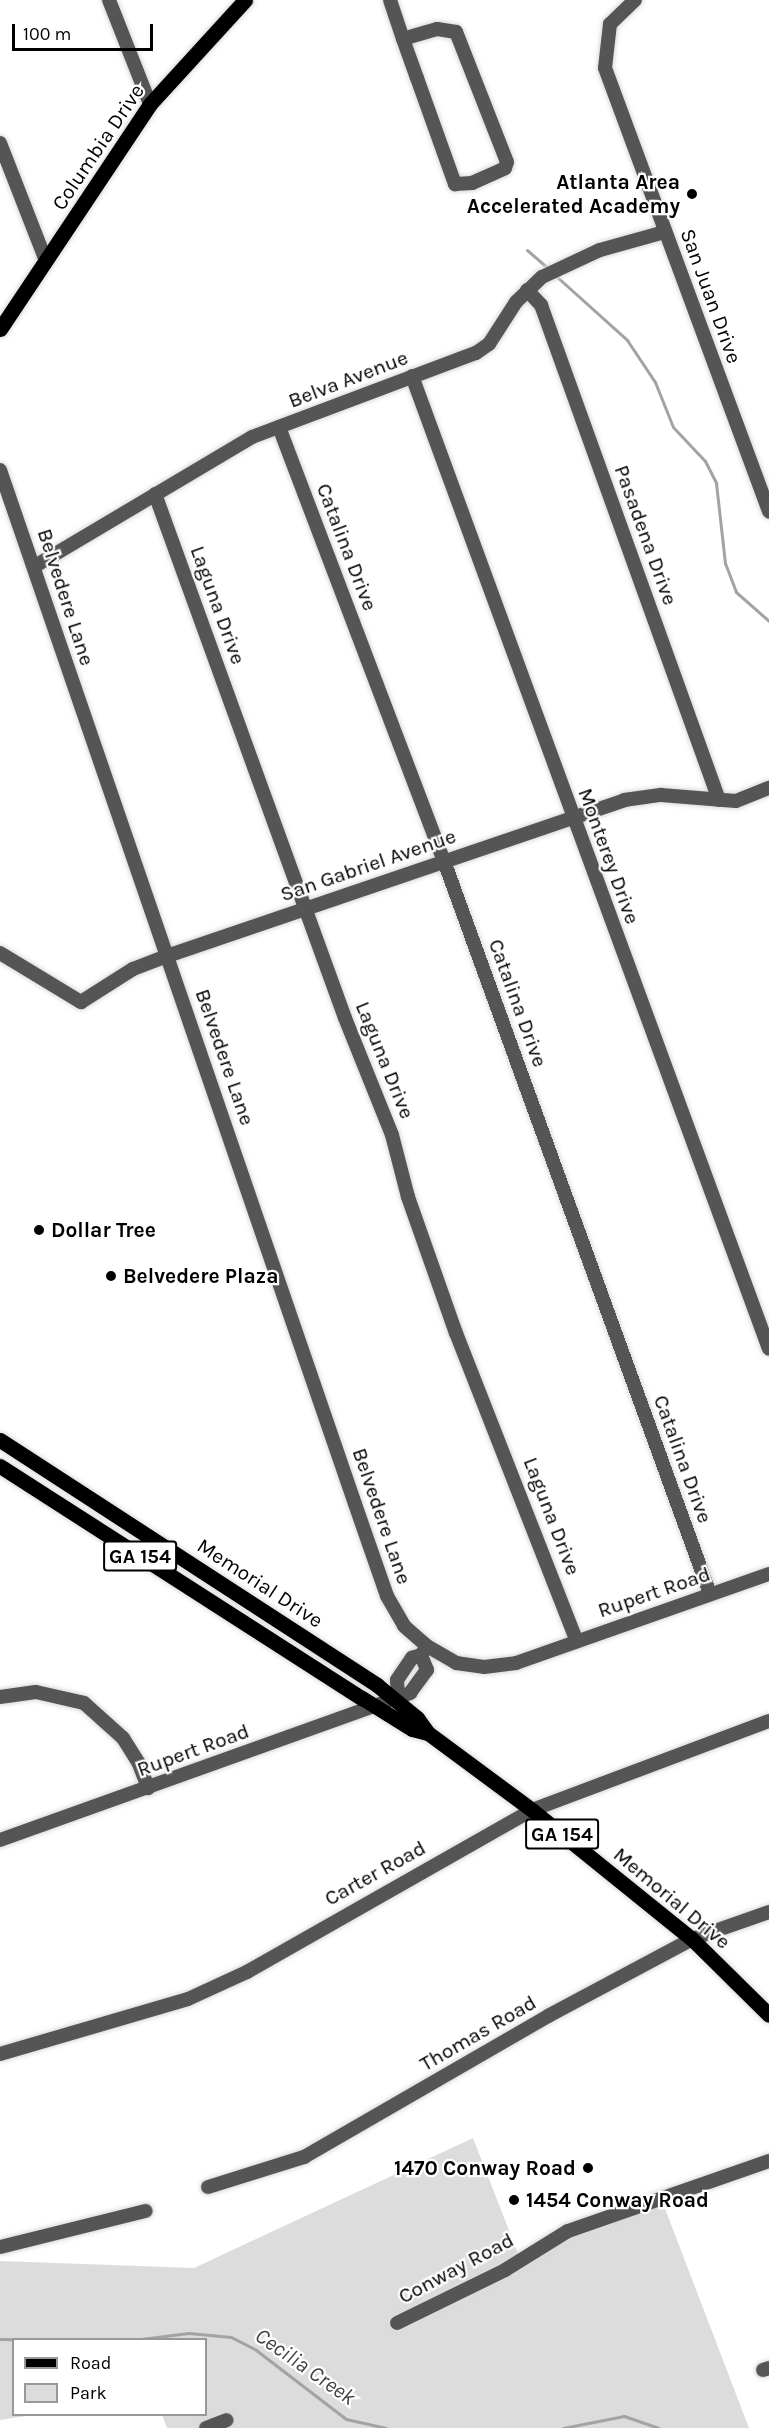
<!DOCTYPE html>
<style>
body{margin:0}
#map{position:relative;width:769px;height:2428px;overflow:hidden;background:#fff;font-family:Karla,sans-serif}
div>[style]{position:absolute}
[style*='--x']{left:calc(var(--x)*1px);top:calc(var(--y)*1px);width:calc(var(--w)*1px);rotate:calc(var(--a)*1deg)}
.green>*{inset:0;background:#dcdcdc}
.stream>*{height:3px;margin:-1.5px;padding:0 1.5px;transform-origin:1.5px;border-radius:1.5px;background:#a3a3a3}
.roads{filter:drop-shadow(0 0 2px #dbdbdb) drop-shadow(0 0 2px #dbdbdb)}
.minor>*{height:14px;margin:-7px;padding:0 7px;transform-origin:7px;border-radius:7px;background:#555}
.major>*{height:15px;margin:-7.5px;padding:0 7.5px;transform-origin:7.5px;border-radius:7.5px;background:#000}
.dots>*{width:16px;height:16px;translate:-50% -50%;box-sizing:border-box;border:3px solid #fff;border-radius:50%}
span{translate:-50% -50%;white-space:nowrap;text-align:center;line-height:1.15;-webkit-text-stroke:4.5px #fff;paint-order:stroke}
.shield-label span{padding:2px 4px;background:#fff;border:2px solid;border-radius:4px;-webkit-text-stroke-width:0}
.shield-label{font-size:20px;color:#000;font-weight:700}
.street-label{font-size:21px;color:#000}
.poi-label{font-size:21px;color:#000;font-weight:700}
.right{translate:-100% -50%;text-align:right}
.left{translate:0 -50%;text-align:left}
.water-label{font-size:22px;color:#444;font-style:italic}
.legend{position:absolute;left:12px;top:2338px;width:195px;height:78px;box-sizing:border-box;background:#fff;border:2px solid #999;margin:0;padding:8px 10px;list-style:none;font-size:18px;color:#000}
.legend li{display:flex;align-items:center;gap:12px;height:30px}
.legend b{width:30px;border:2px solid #999}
.scale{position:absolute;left:12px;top:24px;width:141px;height:27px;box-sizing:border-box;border:3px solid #000;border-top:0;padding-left:8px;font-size:18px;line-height:21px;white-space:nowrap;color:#000;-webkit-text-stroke:4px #fff;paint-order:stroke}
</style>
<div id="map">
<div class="green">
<div style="clip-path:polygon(473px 2138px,519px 2256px,659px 2193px,749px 2428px,167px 2428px,162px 2415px,206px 2414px,206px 2340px,14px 2340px,14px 2414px,33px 2415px,0 2420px,0 2261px,194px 2268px)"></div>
</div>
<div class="stream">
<div style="--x:527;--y:250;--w:28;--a:41"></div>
<div style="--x:556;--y:276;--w:96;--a:42"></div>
<div style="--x:627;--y:340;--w:50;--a:56.3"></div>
<div style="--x:655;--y:382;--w:48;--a:68.2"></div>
<div style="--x:673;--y:427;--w:47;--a:46.7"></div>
<div style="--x:705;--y:461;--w:25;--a:63"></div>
<div style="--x:716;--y:483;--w:81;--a:83.6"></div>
<div style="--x:725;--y:563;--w:31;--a:69"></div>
<div style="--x:736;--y:592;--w:44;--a:41.3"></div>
<div style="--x:0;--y:2339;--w:56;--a:1"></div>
<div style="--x:133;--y:2340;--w:56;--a:-7.1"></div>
<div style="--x:189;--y:2333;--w:42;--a:5.4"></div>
<div style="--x:231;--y:2337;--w:28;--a:27"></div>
<div style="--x:256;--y:2350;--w:113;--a:37.5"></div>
<div style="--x:346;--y:2419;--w:41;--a:12.7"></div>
<div style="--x:563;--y:2428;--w:62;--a:-11.1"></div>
<div style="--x:624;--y:2416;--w:36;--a:19"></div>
</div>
<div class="roads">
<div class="minor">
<div style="--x:109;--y:0;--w:112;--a:68.5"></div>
<div style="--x:390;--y:0;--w:41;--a:71.6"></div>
<div style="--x:403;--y:39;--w:41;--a:70.3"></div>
<div style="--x:417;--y:78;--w:113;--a:70.3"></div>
<div style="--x:455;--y:184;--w:17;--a:-3"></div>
<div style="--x:472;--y:183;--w:36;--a:-24"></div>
<div style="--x:505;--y:168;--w:6;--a:-72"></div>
<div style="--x:507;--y:162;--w:140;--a:-111.4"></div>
<div style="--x:456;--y:32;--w:19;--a:-171"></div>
<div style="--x:437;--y:29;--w:35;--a:164"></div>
<div style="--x:635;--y:0;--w:35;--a:136"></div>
<div style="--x:610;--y:24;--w:44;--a:96.5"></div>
<div style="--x:605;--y:68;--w:473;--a:69.7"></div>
<div style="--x:0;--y:143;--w:127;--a:68.7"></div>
<div style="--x:527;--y:290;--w:21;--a:47"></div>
<div style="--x:541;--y:305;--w:526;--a:70.22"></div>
<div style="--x:412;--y:376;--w:1036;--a:69.85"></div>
<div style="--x:279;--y:427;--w:464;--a:69.2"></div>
<div style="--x:444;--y:861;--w:780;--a:70.05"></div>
<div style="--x:0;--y:470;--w:1093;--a:71.05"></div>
<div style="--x:355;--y:1504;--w:97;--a:70.8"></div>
<div style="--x:387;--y:1596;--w:34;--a:60"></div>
<div style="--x:404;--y:1626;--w:30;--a:41"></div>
<div style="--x:427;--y:1646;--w:34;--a:30"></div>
<div style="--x:456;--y:1663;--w:28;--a:8"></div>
<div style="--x:484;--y:1667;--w:32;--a:-7"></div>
<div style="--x:516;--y:1663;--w:268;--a:-19.4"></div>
<div style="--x:155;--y:494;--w:557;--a:70.07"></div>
<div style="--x:345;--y:1018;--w:126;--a:68.1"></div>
<div style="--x:392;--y:1135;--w:64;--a:75.5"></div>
<div style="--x:408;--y:1197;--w:144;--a:70.6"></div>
<div style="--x:456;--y:1333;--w:331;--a:68.6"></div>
<div style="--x:35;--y:566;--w:252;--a:-30.7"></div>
<div style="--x:252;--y:437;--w:239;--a:-20.6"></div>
<div style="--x:476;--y:353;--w:16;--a:-35"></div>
<div style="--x:489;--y:344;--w:50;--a:-57.3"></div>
<div style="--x:516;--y:302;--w:36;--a:-44"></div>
<div style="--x:542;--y:277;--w:64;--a:-25"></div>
<div style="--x:600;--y:250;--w:67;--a:-15.5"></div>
<div style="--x:0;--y:953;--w:95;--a:31.2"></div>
<div style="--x:81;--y:1002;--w:62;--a:-32.4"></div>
<div style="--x:133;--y:969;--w:36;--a:-21"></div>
<div style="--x:167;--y:956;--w:483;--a:-18.8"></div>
<div style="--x:624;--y:800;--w:37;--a:-8"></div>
<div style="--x:661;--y:795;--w:75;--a:4.6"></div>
<div style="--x:736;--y:801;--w:35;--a:-22"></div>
<div style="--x:398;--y:1695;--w:15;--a:-94"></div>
<div style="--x:397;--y:1680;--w:27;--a:-56"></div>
<div style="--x:412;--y:1658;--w:9;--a:-18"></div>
<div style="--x:421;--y:1655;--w:9;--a:-54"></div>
<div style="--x:0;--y:1697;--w:36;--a:-8"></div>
<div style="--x:36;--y:1692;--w:49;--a:12.9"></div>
<div style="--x:84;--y:1703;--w:52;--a:41.9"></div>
<div style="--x:123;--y:1738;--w:31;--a:58"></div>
<div style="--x:139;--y:1764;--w:26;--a:69"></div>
<div style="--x:0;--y:1840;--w:436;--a:-19.7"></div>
<div style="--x:410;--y:1693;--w:29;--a:-54"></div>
<div style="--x:427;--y:1670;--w:16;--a:-112"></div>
<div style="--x:0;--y:2054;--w:196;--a:-16.3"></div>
<div style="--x:188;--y:1999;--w:65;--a:-24.6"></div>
<div style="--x:247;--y:1972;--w:328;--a:-29.6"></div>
<div style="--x:532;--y:1810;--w:253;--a:-20.6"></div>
<div style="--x:208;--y:2187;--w:101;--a:-17.4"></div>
<div style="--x:304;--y:2157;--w:282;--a:-30"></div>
<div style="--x:548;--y:2016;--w:163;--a:-28.1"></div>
<div style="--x:692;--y:1939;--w:82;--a:-19.3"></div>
<div style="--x:0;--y:2247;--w:150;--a:-13.9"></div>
<div style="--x:397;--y:2323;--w:120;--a:-26.1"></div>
<div style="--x:505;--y:2270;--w:74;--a:-31.8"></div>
<div style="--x:568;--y:2231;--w:213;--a:-19.2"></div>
<div style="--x:763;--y:2370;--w:6;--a:-18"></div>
<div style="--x:206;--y:2428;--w:22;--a:-21"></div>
</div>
<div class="major">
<div style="--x:0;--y:329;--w:270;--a:-56.3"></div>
<div style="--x:150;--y:104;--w:141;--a:-47.6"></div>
<div style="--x:0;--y:1440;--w:450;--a:33"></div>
<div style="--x:377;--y:1685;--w:52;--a:39.5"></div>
<div style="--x:417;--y:1718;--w:19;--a:54"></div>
<div style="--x:428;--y:1733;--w:129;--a:36.5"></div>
<div style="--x:532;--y:1810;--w:206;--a:38.9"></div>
<div style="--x:692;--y:1939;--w:108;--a:44.6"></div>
<div style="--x:0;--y:1466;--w:430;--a:32.7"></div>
<div style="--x:362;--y:1698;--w:59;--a:31.8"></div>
<div style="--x:412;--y:1729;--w:16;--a:14"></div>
</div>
</div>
<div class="dots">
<div style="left:692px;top:194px;background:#000"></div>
<div style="left:39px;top:1230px;background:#000"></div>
<div style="left:111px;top:1276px;background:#000"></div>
<div style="left:588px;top:2168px;background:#000"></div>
<div style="left:514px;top:2200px;background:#000"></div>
</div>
<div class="shield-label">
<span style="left:140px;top:1556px">GA 154</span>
<span style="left:562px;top:1834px">GA 154</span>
</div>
<div class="street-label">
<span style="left:98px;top:147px;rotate:-56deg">Columbia Drive</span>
<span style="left:711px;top:296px;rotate:70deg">San Juan Drive</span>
<span style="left:348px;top:379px;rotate:-21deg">Belva Avenue</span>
<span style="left:646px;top:535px;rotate:70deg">Pasadena Drive</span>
<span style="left:347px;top:547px;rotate:69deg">Catalina Drive</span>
<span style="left:66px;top:597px;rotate:72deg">Belvedere Lane</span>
<span style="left:218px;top:605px;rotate:70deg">Laguna Drive</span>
<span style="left:609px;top:856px;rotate:70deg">Monterey Drive</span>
<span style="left:368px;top:865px;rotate:-19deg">San Gabriel Avenue</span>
<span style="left:518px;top:1003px;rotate:70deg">Catalina Drive</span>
<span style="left:225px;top:1057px;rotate:71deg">Belvedere Lane</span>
<span style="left:385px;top:1060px;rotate:68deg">Laguna Drive</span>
<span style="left:683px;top:1459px;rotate:70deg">Catalina Drive</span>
<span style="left:382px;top:1516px;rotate:71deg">Belvedere Lane</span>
<span style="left:552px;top:1516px;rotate:69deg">Laguna Drive</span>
<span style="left:260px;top:1583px;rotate:33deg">Memorial Drive</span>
<span style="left:654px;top:1592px;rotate:-19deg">Rupert Road</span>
<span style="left:193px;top:1750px;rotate:-20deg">Rupert Road</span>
<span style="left:375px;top:1873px;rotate:-29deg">Carter Road</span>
<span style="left:672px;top:1898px;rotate:40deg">Memorial Drive</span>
<span style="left:478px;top:2033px;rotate:-30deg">Thomas Road</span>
<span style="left:456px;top:2268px;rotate:-28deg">Conway Road</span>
</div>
<div class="poi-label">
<span class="right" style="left:680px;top:194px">Atlanta Area<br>Accelerated Academy</span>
<span class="left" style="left:51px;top:1230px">Dollar Tree</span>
<span class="left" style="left:123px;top:1276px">Belvedere Plaza</span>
<span class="right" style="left:576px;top:2168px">1470 Conway Road</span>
<span class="left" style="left:526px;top:2200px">1454 Conway Road</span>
</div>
<div class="water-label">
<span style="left:305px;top:2367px;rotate:35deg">Cecilia Creek</span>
</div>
<ul class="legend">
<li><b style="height:8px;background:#000"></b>Road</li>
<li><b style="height:16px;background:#dcdcdc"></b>Park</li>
</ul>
<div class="scale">100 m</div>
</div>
